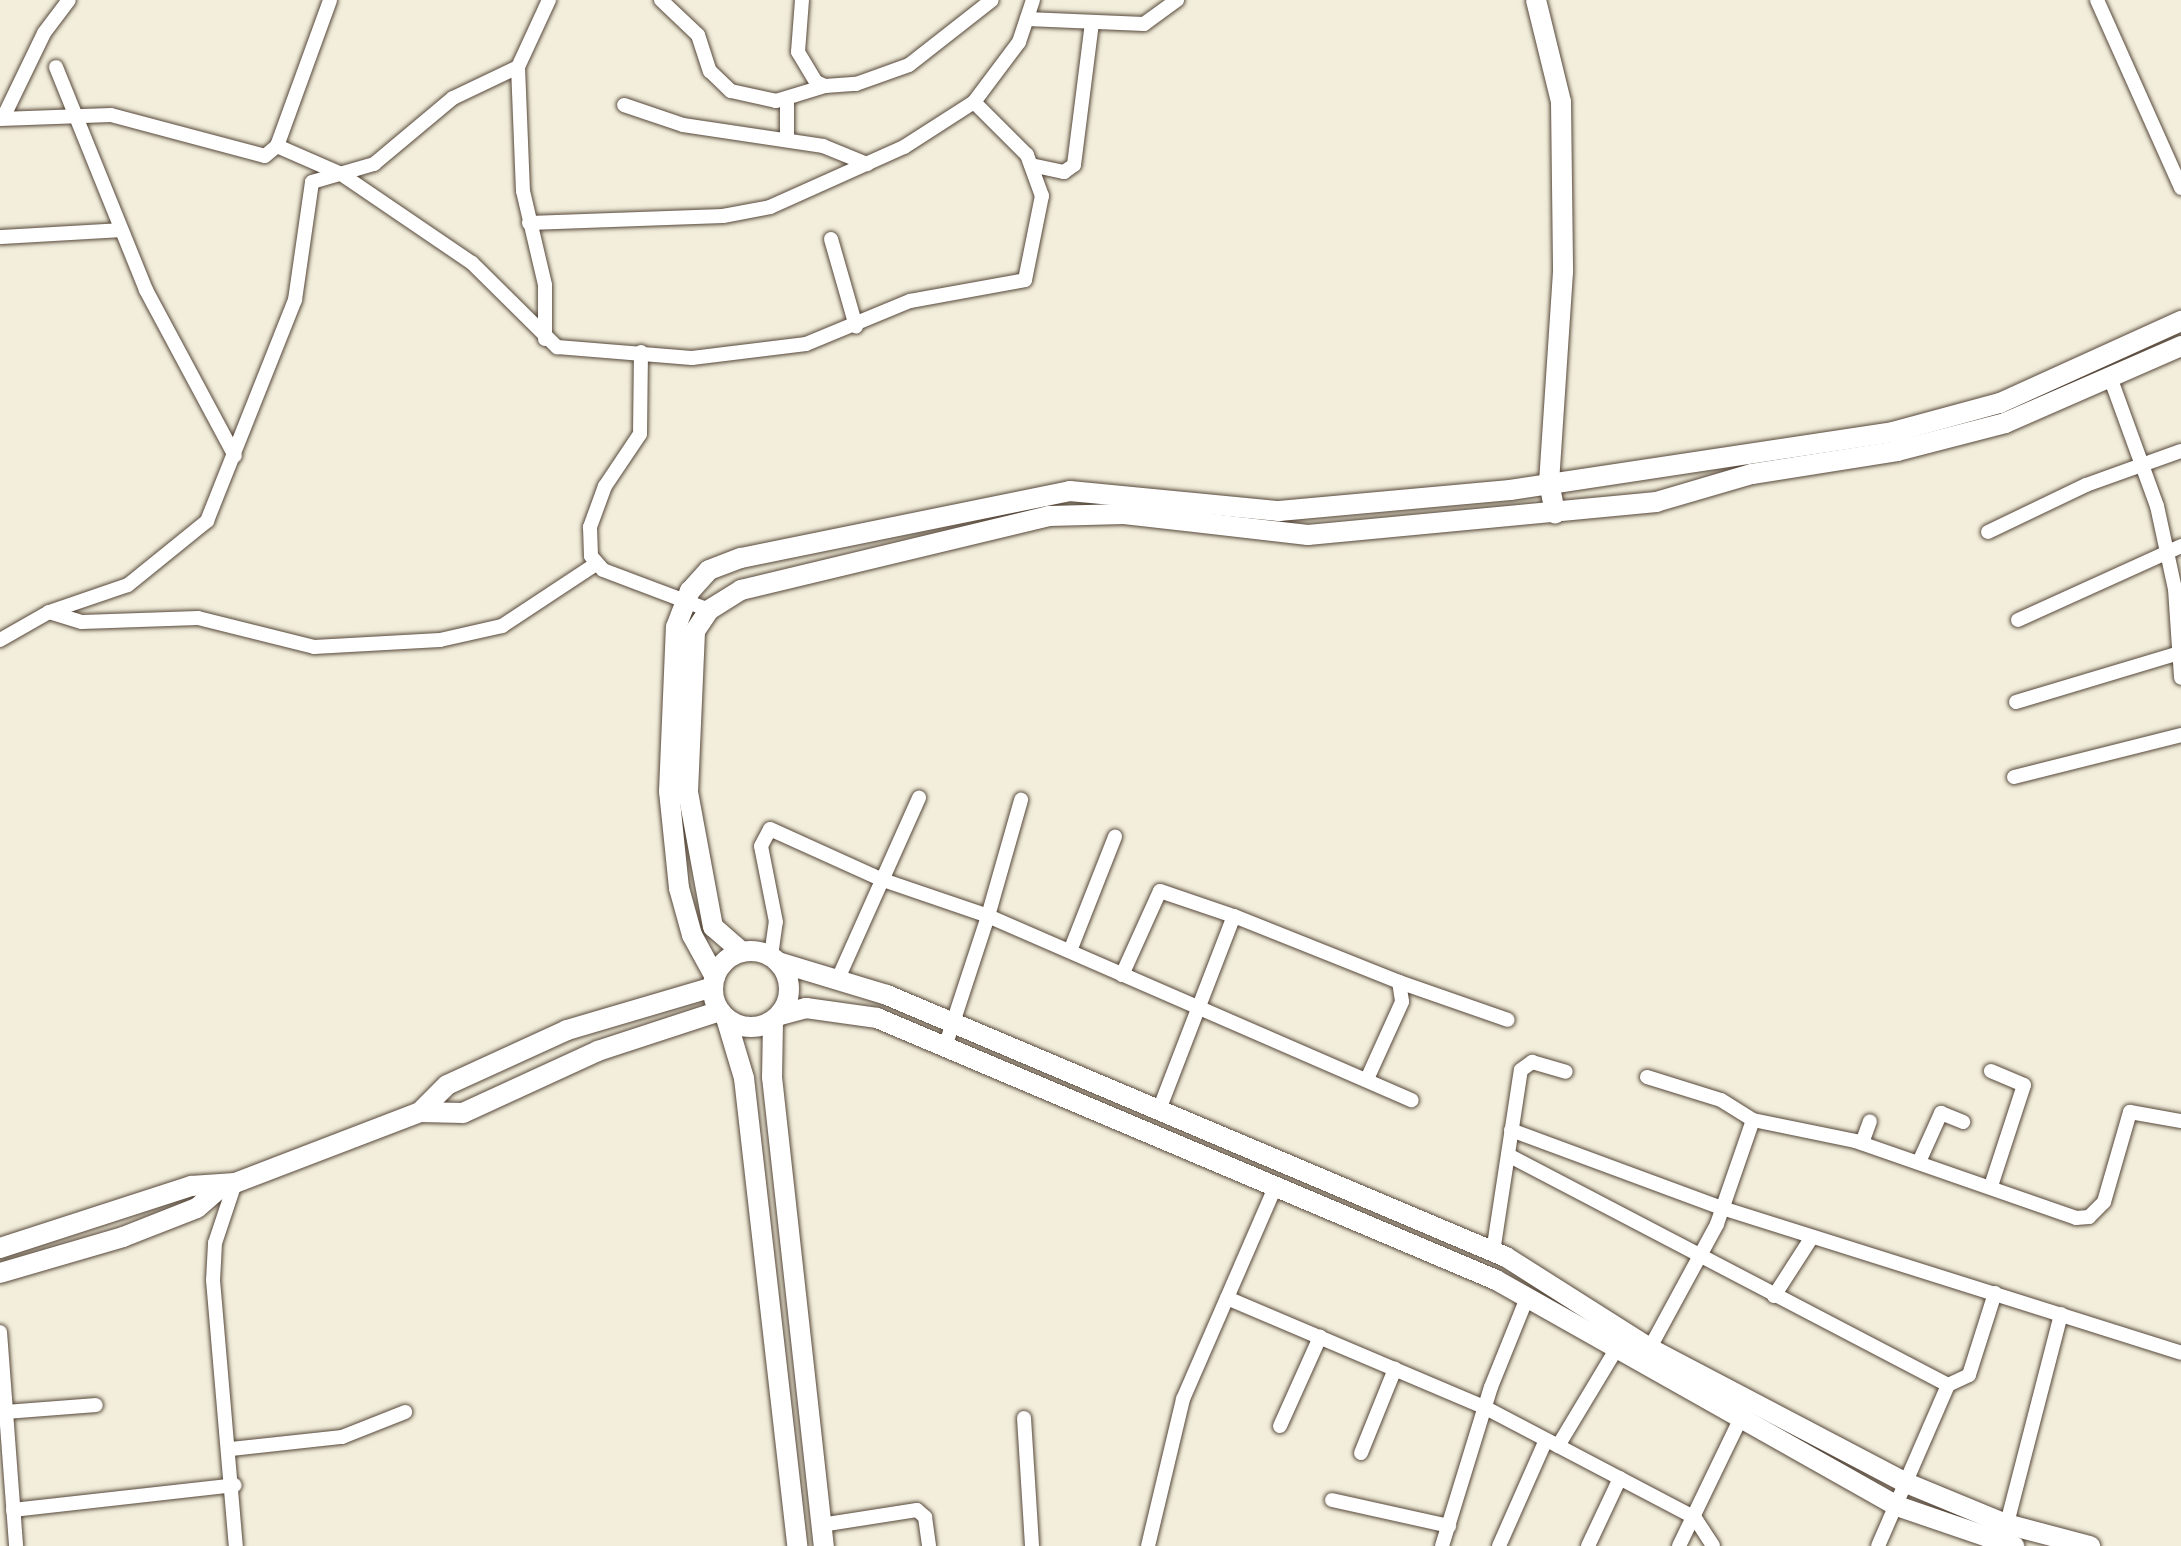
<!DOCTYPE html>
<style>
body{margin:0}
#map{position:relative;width:2181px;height:1546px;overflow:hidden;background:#f2eedb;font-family:Sriracha,sans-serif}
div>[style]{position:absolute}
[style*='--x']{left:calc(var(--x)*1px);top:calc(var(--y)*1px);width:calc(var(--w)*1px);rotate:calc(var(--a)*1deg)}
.roads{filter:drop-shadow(0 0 2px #56473a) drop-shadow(0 0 2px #56473a)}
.street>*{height:14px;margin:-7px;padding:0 7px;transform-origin:7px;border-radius:7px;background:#fff}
.secondary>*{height:20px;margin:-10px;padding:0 10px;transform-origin:10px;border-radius:10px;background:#fff}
.secondary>.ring{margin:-10px;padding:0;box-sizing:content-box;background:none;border:20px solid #fff;border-radius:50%}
span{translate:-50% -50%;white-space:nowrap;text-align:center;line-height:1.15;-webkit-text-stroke:9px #fff;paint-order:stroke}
</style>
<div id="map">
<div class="roads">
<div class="street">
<div style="--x:661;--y:0;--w:51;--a:43.4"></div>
<div style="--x:698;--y:35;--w:38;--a:72"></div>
<div style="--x:710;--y:71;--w:29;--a:44"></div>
<div style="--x:731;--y:91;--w:46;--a:12.5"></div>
<div style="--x:776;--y:101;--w:51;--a:-17"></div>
<div style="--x:802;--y:0;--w:52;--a:94.4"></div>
<div style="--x:798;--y:52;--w:35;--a:59"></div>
<div style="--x:816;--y:82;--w:10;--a:24"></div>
<div style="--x:825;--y:86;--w:31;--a:-4"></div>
<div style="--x:856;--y:84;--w:56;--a:-19.7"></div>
<div style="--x:909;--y:65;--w:105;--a:-38.1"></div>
<div style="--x:2097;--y:0;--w:206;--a:65.9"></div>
<div style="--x:1027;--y:19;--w:117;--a:2.4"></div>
<div style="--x:1144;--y:24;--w:41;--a:-36"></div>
<div style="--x:56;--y:67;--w:240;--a:68"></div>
<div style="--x:146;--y:290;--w:188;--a:61.8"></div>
<div style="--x:518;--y:67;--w:124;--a:87.7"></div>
<div style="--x:523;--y:191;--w:97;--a:76.8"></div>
<div style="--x:545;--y:285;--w:54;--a:90"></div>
<div style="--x:624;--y:105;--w:62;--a:18.7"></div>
<div style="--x:683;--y:125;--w:142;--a:8.5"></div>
<div style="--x:823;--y:146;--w:48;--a:22.2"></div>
<div style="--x:3;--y:118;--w:94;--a:-64.2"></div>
<div style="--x:44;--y:33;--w:41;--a:-52.9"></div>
<div style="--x:0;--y:119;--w:111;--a:-2.1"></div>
<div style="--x:111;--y:115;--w:159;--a:14.9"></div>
<div style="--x:265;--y:156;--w:16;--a:-40"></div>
<div style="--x:277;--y:146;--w:155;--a:-70"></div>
<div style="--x:787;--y:140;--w:40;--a:-90"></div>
<div style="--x:277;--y:146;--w:70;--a:23.6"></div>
<div style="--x:341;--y:174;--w:158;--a:34.2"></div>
<div style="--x:472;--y:263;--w:120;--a:44.7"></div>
<div style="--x:557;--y:347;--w:135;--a:4.7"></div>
<div style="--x:692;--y:358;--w:115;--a:-7"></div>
<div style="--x:806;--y:344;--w:113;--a:-22.5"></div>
<div style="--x:910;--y:301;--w:117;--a:-10.3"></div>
<div style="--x:1025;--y:280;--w:86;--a:-78.6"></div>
<div style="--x:1042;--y:196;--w:44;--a:-110.1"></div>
<div style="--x:1027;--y:155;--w:75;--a:-135"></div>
<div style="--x:1031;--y:165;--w:34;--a:12"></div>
<div style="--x:1064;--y:172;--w:12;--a:-35"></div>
<div style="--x:1074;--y:165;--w:143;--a:-82.8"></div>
<div style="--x:529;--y:223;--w:194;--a:-2.1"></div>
<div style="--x:723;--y:216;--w:48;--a:-10.8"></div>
<div style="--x:770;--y:207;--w:147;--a:-24.1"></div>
<div style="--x:904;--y:147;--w:83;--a:-32.7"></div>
<div style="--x:974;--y:102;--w:75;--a:-53.1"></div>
<div style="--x:1019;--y:42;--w:44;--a:-71.6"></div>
<div style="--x:0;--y:237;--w:120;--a:-3.3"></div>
<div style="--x:831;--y:239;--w:91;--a:74"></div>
<div style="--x:641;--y:352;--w:82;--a:90.7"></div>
<div style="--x:640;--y:434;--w:63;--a:123.9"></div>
<div style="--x:605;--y:486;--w:44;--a:110.1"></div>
<div style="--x:590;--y:527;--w:29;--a:88"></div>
<div style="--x:591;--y:556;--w:18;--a:49"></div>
<div style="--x:603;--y:570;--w:113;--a:20.7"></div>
<div style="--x:2110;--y:377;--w:137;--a:70"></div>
<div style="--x:2157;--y:506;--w:85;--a:77.8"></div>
<div style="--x:2175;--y:589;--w:89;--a:86.1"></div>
<div style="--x:1988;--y:532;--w:109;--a:-25.6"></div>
<div style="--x:2086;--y:485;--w:101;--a:-19.7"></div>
<div style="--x:49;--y:612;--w:34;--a:17"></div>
<div style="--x:82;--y:622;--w:116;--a:-2"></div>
<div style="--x:198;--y:618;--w:120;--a:14"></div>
<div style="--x:314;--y:647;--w:126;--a:-3.2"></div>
<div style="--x:440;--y:640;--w:64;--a:-12.7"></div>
<div style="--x:502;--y:626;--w:113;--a:-33.4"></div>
<div style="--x:2018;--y:620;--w:179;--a:-24.4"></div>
<div style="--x:0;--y:640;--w:56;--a:-29.7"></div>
<div style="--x:49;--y:612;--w:83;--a:-18.9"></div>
<div style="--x:128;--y:585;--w:102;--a:-39"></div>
<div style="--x:207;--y:521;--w:238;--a:-68.3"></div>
<div style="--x:295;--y:300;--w:119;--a:-81.8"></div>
<div style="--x:312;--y:182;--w:65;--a:-16.2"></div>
<div style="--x:374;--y:164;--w:103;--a:-39.9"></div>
<div style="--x:453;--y:98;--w:72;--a:-25.5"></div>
<div style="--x:518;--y:67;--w:74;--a:-65.2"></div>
<div style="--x:2016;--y:702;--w:170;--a:-16.7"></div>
<div style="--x:2014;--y:777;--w:172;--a:-14.1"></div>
<div style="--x:1070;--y:951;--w:123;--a:-68.5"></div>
<div style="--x:771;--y:956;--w:34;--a:-82"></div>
<div style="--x:776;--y:922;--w:77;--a:-101.2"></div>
<div style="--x:761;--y:846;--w:19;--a:-62"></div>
<div style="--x:770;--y:829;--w:124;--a:24.3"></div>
<div style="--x:883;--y:880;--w:111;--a:18.9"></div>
<div style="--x:988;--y:916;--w:121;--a:-74.1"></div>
<div style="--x:1122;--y:975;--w:92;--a:-65.7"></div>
<div style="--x:1160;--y:891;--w:78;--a:18.7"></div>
<div style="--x:837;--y:981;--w:201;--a:-65.9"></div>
<div style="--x:1399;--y:982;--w:115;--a:19.2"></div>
<div style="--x:945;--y:1047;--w:138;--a:-71.8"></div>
<div style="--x:988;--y:916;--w:462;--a:23.5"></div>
<div style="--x:1647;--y:1077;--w:77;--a:17.3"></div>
<div style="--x:1721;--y:1100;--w:38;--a:32"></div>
<div style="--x:1159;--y:1110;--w:208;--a:-68.9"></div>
<div style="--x:1234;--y:916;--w:178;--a:21.8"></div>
<div style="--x:1399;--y:982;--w:20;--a:81"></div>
<div style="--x:1402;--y:1002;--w:82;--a:114.4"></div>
<div style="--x:1511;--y:1130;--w:225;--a:20.3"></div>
<div style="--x:1722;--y:1208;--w:481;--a:17.5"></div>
<div style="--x:1862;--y:1143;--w:23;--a:-70"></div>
<div style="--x:1508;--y:1155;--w:496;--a:27.6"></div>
<div style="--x:1948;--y:1385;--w:23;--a:-25"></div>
<div style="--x:1969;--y:1375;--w:86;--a:-72.4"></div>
<div style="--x:1919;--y:1162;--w:54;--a:-65.8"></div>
<div style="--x:1941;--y:1113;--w:24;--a:22"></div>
<div style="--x:235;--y:1183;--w:63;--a:108.4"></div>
<div style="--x:215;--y:1243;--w:37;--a:93"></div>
<div style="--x:213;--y:1280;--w:267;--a:85.1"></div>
<div style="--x:1991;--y:1186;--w:106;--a:-71.9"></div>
<div style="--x:2024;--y:1085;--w:36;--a:-157"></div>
<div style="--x:1493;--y:1252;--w:184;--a:-81.3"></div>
<div style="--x:1521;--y:1070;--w:14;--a:-36"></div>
<div style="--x:1532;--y:1062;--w:35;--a:16"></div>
<div style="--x:1774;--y:1296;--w:70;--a:-57.2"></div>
<div style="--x:1227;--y:1298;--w:279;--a:23"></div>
<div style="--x:1484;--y:1407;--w:238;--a:27.7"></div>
<div style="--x:1695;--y:1518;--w:33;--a:57"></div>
<div style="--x:0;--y:1332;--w:215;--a:85.7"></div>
<div style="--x:1646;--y:1355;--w:149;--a:-61.5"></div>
<div style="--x:1717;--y:1224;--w:110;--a:-70.9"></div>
<div style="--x:1753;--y:1120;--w:104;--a:11.6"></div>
<div style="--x:1855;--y:1141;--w:234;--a:19.2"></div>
<div style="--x:2076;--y:1218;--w:13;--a:-4"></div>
<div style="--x:2089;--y:1217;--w:21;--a:-45"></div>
<div style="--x:2104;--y:1202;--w:94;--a:-73.9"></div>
<div style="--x:2130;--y:1112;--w:52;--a:10"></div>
<div style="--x:6;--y:1412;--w:90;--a:-4.4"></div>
<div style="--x:1024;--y:1418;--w:128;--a:86.4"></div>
<div style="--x:1280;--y:1426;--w:98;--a:-65.8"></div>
<div style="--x:1558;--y:1446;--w:114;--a:-59"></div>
<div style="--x:231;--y:1449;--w:112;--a:-6.2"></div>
<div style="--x:342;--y:1437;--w:68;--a:-21.6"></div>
<div style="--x:1361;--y:1453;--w:91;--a:-68"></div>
<div style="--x:1332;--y:1500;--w:120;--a:12.5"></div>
<div style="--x:13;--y:1510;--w:223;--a:-6.4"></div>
<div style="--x:821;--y:1525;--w:97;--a:-8.9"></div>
<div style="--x:917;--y:1510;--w:11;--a:41"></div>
<div style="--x:925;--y:1517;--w:29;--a:82"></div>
<div style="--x:2005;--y:1531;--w:224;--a:-75.5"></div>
<div style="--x:1148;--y:1546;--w:151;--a:-76.6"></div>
<div style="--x:1183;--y:1399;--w:231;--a:-66.5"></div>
<div style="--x:1442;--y:1546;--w:166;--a:-72.9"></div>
<div style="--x:1491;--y:1387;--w:96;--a:-68"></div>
<div style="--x:1499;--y:1546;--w:116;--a:-66.1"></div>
<div style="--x:1588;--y:1546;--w:75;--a:-64.8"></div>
<div style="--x:1679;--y:1546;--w:142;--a:-64.2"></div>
<div style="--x:1878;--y:1546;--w:176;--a:-66.5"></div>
</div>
<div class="secondary">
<div style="--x:1536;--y:0;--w:105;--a:76.2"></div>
<div style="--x:1561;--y:102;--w:170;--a:89.3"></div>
<div style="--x:1563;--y:272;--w:210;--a:93.8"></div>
<div style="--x:1549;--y:482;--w:32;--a:79"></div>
<div class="ring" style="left:713px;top:951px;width:56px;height:56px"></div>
<div style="--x:742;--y:952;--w:38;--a:-139"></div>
<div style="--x:713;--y:927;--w:137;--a:-100.5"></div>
<div style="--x:688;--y:792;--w:161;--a:-87.5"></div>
<div style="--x:695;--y:631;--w:25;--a:-56"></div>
<div style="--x:709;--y:610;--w:38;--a:-32"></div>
<div style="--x:741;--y:590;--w:317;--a:-13.5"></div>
<div style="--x:1049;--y:516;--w:75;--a:-1.5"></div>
<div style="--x:1124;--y:514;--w:185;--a:6.5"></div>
<div style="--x:1308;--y:535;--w:350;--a:-5.4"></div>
<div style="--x:1656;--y:502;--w:100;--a:-16.3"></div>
<div style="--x:1752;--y:474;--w:147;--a:-9"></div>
<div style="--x:1897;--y:451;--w:112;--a:-14.5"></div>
<div style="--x:2005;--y:423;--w:192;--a:-23.6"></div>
<div style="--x:778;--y:962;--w:114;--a:16.8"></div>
<div style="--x:887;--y:995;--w:672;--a:22.94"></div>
<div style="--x:1506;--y:1257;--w:172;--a:32.4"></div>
<div style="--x:1651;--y:1349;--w:286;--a:27.7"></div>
<div style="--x:1904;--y:1482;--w:110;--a:22.4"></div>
<div style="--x:2006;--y:1524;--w:87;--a:14.7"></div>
<div style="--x:715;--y:977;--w:48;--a:-118.7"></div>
<div style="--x:692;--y:935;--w:49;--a:-105.5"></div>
<div style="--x:679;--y:888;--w:97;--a:-95.9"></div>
<div style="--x:669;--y:792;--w:165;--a:-87.6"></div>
<div style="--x:676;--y:627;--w:39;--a:-69"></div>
<div style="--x:690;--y:591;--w:28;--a:-48"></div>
<div style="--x:709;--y:570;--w:34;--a:-21"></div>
<div style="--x:741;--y:558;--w:336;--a:-11.5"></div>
<div style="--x:1070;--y:491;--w:210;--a:5.5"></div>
<div style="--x:1279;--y:511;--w:232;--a:-5.2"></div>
<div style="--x:1510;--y:490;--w:387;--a:-8.6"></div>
<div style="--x:1893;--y:432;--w:111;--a:-15.2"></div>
<div style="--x:2000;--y:403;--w:199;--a:-24.4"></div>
<div style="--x:780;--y:1015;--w:27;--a:-15"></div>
<div style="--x:806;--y:1008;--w:72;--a:8"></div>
<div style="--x:877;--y:1018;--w:672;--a:22.94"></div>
<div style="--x:1496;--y:1280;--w:460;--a:29.4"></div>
<div style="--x:1897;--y:1506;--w:124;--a:18.9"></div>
<div style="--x:726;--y:1018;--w:63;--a:73.3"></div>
<div style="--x:744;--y:1078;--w:471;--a:83.5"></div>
<div style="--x:773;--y:1022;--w:55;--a:91"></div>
<div style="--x:772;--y:1077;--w:472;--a:83.7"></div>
<div style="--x:420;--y:1112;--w:38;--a:-45"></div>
<div style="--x:447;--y:1085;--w:132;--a:-24.6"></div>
<div style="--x:567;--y:1030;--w:152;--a:-16.4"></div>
<div style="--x:0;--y:1248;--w:201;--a:-18"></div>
<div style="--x:191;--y:1186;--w:44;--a:-3.9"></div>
<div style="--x:235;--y:1183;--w:198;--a:-21"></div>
<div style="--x:420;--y:1112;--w:43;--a:1.3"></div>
<div style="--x:463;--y:1113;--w:149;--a:-24.7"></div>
<div style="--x:598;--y:1051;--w:128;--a:-18.2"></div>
<div style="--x:0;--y:1273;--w:128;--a:-16.3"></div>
<div style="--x:123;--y:1237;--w:79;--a:-21.4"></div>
<div style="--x:197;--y:1208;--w:30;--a:-41"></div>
</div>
</div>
</div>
